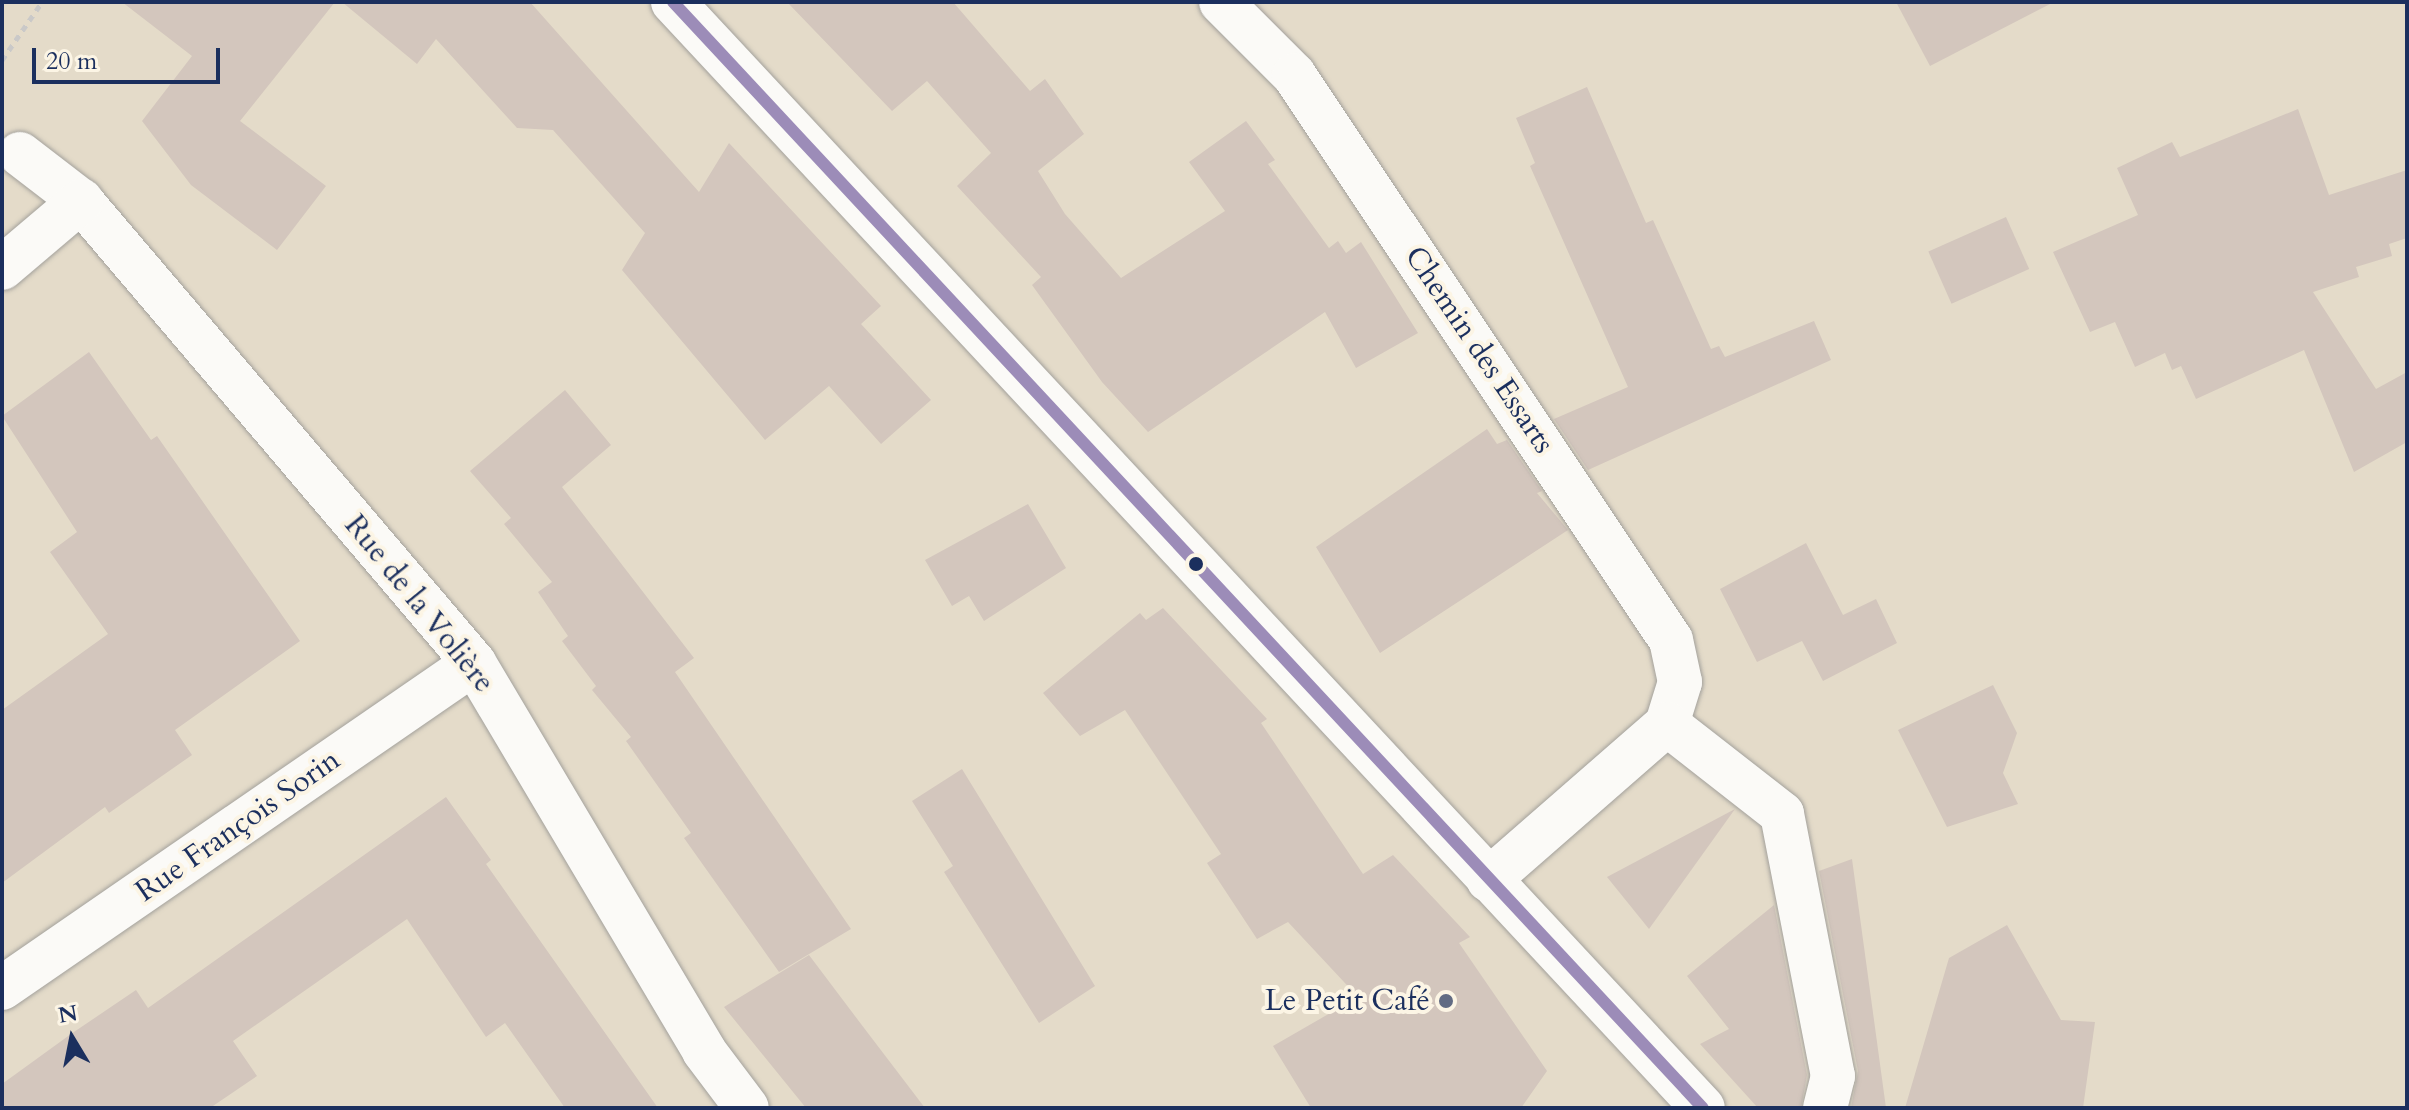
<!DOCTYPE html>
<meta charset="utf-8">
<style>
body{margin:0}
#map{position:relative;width:2409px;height:1110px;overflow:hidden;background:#e4dbc9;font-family:Cardo,serif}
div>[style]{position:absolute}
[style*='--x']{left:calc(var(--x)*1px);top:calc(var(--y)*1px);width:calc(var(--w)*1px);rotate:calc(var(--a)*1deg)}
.building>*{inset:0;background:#d3c6bd;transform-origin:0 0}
.path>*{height:5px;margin-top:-2.5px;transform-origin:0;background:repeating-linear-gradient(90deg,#cac9c8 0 6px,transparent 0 12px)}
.roads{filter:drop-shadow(0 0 2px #a3a19c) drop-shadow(0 0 2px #a3a19c)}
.minor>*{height:44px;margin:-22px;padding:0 22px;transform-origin:22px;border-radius:22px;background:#fbfaf7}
.tertiary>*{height:44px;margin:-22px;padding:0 22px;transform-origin:22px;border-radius:22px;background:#fbfaf7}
.bus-1>*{height:12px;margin:-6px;padding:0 6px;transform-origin:6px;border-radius:6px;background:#9c8cb8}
.dots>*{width:22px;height:22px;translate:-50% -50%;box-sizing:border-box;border:4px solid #fcf5e5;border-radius:50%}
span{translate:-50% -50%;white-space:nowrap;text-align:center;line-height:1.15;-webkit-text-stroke:8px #fcf5e5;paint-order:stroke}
.street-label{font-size:30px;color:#1b2f5e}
.poi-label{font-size:30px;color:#1b2f5e}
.right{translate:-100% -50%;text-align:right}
.frame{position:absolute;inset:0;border:4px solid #1b2f5e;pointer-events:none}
.north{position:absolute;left:32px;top:998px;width:80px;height:80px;-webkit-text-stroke:6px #fcf5e5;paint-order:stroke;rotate:350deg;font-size:22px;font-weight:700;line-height:32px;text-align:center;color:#1b2f5e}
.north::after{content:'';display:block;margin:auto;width:28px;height:36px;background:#1b2f5e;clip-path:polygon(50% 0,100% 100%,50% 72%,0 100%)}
.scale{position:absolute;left:32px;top:48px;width:188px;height:36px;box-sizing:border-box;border:4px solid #1b2f5e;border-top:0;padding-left:10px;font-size:24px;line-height:28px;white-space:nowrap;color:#1b2f5e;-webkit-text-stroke:6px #fcf5e5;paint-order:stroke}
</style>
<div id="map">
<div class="building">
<div style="clip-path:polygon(122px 2px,335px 2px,240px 121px,326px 186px,277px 250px,191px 185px,142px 121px,192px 56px)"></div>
<div style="clip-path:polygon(342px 2px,530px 2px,699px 192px,729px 143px,881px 306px,861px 324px,931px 400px,881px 444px,829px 386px,765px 440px,622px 270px,645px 233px,553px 130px,517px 128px,436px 39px,417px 64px)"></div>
<div style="clip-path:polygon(787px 2px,953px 2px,1030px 91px,1045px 79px,1084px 134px,1038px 171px,1065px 214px,1121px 278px,1225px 211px,1189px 162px,1246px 121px,1275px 160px,1268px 164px,1329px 248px,1338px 241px,1346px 253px,1361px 242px,1418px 333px,1356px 368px,1325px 312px,1148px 432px,1102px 382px,1032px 285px,1041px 277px,957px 186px,991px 153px,927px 81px,892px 111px)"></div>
<div style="clip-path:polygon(1896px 2px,2054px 2px,1930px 66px)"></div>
<div style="clip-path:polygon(1587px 87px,1646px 223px,1653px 220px,1711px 349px,1719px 346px,1725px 357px,1814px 321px,1831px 360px,1588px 470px,1554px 419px,1628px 387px,1530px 166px,1535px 163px,1516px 118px)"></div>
<div style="clip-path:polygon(2298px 109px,2329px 195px,2407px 170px,2407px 238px,2389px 244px,2392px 256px,2356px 267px,2359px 277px,2313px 292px,2376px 389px,2407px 372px,2407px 442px,2354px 472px,2304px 350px,2196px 399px,2181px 366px,2172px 370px,2165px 353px,2135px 367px,2115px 322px,2090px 332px,2053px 252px,2138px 215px,2117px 168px,2172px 142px,2180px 157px)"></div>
<div style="left:2006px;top:217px;width:57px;height:85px;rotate:66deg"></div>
<div style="clip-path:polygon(89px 352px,151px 440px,157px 436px,300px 641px,175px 730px,192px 755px,109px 813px,105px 807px,2px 883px,2px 710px,108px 634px,50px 552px,77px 532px,2px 416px)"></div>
<div style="clip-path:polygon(565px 390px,611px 445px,562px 487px,694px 658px,675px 672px,851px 929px,779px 972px,684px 838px,691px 833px,626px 741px,631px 737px,592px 690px,596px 686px,562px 641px,568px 636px,538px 592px,552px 582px,504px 524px,511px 518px,470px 471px)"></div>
<div style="clip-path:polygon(1487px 429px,1497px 444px,1507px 440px,1542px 491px,1537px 493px,1568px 530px,1380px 653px,1316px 547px)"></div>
<div style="clip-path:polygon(1028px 504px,1066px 568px,984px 621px,969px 596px,952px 606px,925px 560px)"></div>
<div style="clip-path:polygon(1806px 543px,1843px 615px,1876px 599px,1897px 643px,1823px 681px,1802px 641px,1757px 662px,1720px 589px)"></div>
<div style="clip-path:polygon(1163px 608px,1267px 719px,1261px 723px,1363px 874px,1393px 855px,1470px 937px,1459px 943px,1547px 1071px,1521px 1108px,1311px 1108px,1273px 1046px,1358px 997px,1288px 922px,1257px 939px,1207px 863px,1221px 854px,1125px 710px,1080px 736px,1043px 693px,1140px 613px,1146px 620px)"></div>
<div style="clip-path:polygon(1993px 685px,2017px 733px,2003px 773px,2018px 804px,1947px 827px,1898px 730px)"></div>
<div style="clip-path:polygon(962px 769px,1095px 986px,1039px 1023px,944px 872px,953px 866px,912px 801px)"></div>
<div style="clip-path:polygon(446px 797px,491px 860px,486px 864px,658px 1108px,565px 1108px,505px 1023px,486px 1037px,407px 919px,233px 1041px,257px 1076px,210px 1108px,2px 1108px,2px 1084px,71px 1034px,136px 990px,148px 1008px)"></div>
<div style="clip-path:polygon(1735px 809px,1649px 929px,1607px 877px)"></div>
<div style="clip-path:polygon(1852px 859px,1886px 1108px,1851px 1108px,1858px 1071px,1819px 871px)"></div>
<div style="clip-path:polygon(1774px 905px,1807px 1075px,1801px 1108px,1758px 1108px,1700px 1044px,1729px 1029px,1687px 976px)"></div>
<div style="clip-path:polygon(2007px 925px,2061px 1020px,2095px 1022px,2083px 1108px,1905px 1108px,1949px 958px)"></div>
<div style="clip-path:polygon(809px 955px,861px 1024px,925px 1108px,806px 1108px,724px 1007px)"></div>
</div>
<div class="path">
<div style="--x:2;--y:60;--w:70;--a:-55.4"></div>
</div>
<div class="roads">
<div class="minor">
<div style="--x:1221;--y:2;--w:103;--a:45"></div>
<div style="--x:1294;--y:75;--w:679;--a:56.29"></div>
<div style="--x:1671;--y:640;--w:43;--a:77.9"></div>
<div style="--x:1680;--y:682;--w:44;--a:107.2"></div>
<div style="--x:1667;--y:724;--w:237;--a:138.9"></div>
<div style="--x:20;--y:154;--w:77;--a:37.6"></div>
<div style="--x:81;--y:201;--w:607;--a:49.61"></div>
<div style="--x:474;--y:663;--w:451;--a:59.3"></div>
<div style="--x:704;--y:1051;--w:71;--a:53"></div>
<div style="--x:2;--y:268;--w:104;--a:-40.3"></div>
<div style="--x:1667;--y:724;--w:146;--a:38"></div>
<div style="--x:1782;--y:814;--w:267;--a:79"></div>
<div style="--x:1833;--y:1076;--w:33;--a:104"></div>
<div style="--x:2;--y:988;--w:573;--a:-34.55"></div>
</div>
<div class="tertiary">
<div style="--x:673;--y:2;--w:1511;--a:47.04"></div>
</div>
</div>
<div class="bus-1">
<div style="--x:673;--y:2;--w:1511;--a:47.04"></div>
</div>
<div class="dots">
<div style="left:1196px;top:564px;background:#1b2f5e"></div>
<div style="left:1446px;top:1001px;background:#616b83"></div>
</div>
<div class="street-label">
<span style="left:1479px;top:350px;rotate:56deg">Chemin des Essarts</span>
<span style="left:419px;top:604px;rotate:51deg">Rue de la Volière</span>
<span style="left:238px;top:826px;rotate:-35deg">Rue François Sorin</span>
</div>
<div class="poi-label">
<span class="right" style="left:1430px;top:1001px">Le Petit Café</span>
</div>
<div class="frame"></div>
<div class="north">N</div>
<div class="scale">20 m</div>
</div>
